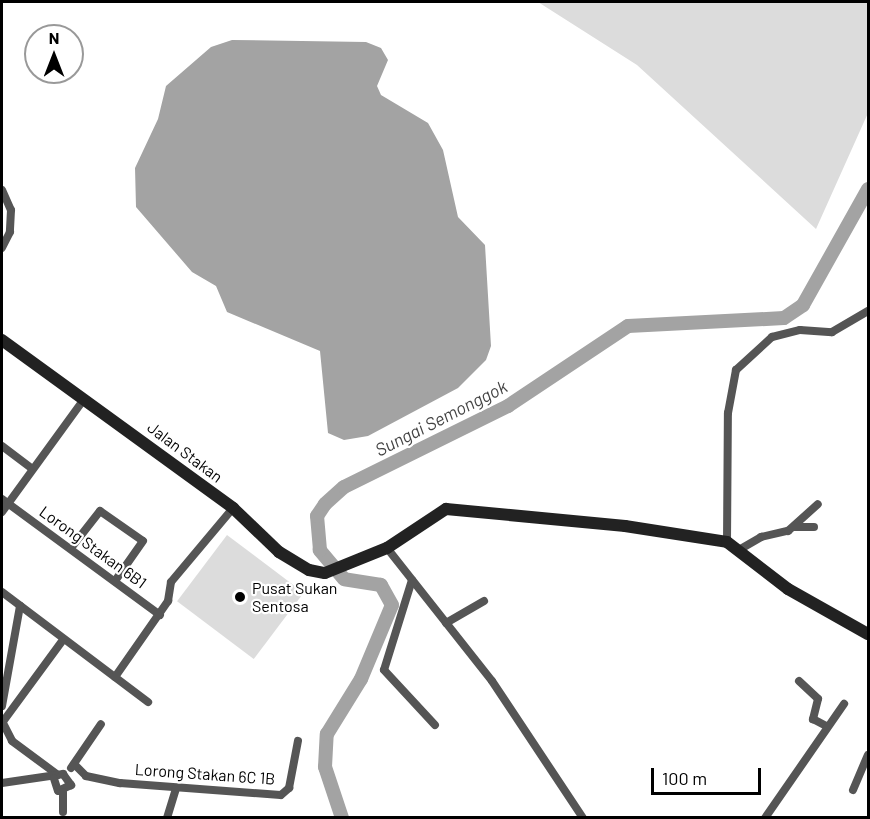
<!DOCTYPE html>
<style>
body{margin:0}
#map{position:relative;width:870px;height:819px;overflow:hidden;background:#fff;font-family:Barlow,sans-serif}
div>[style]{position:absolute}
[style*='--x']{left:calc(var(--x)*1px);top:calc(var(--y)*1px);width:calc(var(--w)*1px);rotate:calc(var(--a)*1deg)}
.green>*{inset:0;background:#dcdcdc;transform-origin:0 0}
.water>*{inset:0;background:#a3a3a3}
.river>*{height:14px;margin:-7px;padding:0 7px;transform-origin:7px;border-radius:7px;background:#a3a3a3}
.street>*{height:8px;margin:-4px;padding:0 4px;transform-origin:4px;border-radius:4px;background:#555}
.secondary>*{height:12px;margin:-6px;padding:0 6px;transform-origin:6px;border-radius:6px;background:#222}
.dots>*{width:16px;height:16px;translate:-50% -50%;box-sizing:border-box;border:3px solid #fff;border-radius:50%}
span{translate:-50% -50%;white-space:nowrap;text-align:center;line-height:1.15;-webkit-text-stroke:4.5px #fff;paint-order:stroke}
.street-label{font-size:16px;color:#000}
.poi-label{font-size:16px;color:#000}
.left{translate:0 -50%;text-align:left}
.water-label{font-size:18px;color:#444;font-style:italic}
.frame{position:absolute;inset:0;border:3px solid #000;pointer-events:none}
.north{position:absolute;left:24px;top:24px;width:60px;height:60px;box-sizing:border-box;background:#fff;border:2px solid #999;border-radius:50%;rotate:0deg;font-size:16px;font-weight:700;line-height:24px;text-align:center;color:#000}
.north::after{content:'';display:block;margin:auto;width:21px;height:27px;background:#000;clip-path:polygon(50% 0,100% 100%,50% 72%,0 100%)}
.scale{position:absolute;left:651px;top:768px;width:110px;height:27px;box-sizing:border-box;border:3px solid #000;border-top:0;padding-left:8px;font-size:18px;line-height:21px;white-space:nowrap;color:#000;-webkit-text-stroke:4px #fff;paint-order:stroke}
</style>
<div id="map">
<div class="green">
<div style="clip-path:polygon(538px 2px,868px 2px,868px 113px,816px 229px,637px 65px)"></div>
<div style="left:227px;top:535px;width:96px;height:83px;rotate:37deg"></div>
</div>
<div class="water">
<div style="clip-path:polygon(232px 40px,366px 42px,381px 48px,388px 60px,377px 86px,381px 95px,428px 123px,443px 150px,458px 217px,485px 245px,491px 346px,486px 360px,458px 388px,368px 436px,344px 440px,328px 433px,320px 351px,227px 312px,216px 286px,192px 272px,136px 207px,135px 168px,158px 119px,166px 86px,211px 47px)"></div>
</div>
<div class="river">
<div style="--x:342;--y:818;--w:54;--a:-108.4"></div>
<div style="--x:325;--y:767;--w:33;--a:-87"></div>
<div style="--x:327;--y:734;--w:65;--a:-58.3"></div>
<div style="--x:361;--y:679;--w:80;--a:-67.3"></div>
<div style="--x:392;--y:605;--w:23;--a:-119"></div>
<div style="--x:381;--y:585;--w:37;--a:-171"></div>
<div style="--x:344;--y:579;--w:38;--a:-130"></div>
<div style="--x:320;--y:550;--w:34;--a:-95"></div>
<div style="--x:317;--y:516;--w:14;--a:-56"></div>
<div style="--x:325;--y:504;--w:25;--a:-42"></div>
<div style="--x:344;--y:487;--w:183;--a:-26.3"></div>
<div style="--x:508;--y:406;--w:144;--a:-33.7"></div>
<div style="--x:628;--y:326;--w:156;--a:-2.9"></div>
<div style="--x:784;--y:318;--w:23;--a:-34"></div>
<div style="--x:803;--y:305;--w:133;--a:-60.7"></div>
</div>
<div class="street">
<div style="--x:2;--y:190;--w:22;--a:66"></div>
<div style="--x:11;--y:210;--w:22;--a:93"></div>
<div style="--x:10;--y:232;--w:18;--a:117"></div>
<div style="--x:2;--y:446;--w:38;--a:37"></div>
<div style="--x:2;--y:499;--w:196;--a:36.3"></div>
<div style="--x:2;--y:512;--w:140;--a:-54"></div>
<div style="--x:794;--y:527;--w:20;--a:0"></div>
<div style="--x:727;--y:542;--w:129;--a:-89.6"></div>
<div style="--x:728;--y:413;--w:44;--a:-79.5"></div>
<div style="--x:736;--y:370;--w:49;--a:-42.5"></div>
<div style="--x:772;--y:337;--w:29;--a:-14"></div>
<div style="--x:800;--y:330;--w:32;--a:4"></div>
<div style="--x:832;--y:332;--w:42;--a:-30.3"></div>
<div style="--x:71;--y:548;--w:47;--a:-51.9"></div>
<div style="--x:100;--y:511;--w:52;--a:34.9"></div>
<div style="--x:143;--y:541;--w:49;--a:125"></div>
<div style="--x:387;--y:548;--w:169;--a:51.7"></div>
<div style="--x:492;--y:681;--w:164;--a:56.4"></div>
<div style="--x:737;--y:551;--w:28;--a:-30"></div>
<div style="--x:761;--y:537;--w:28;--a:-13"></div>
<div style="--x:788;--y:531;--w:40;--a:-42"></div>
<div style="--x:412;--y:580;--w:94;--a:107.3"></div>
<div style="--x:384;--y:670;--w:75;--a:47.2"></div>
<div style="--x:2;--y:592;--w:183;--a:37"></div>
<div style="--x:446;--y:623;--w:44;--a:-30.1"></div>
<div style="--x:115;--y:677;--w:93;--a:-55.1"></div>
<div style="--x:168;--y:601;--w:19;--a:-81"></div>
<div style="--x:171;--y:582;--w:97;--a:-50"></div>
<div style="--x:799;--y:681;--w:26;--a:43"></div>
<div style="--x:818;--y:699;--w:21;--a:104"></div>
<div style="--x:813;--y:719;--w:15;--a:28"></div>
<div style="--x:2;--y:706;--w:102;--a:-79.8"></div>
<div style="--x:2;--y:721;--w:22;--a:63"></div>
<div style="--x:12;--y:741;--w:57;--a:36.5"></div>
<div style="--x:2;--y:723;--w:103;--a:-53.7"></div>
<div style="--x:74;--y:764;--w:17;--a:45"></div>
<div style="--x:86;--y:776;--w:35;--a:12"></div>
<div style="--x:120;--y:783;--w:161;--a:4.3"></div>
<div style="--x:281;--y:795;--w:11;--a:-41"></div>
<div style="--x:289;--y:788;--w:48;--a:-79.2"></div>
<div style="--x:71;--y:768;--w:53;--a:-55.7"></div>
<div style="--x:2;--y:783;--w:62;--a:-8.4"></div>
<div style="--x:63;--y:774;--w:14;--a:54"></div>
<div style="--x:71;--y:785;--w:14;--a:155"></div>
<div style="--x:58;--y:791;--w:13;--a:-108"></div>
<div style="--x:853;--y:790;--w:38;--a:-67"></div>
<div style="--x:63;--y:792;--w:20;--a:90"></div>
<div style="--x:167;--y:818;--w:30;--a:-73"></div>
<div style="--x:765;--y:818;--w:139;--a:-55.3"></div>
</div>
<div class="secondary">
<div style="--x:2;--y:340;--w:286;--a:36"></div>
<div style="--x:233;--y:508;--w:64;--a:43.7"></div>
<div style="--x:279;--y:552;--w:35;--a:31"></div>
<div style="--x:309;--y:570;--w:16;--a:11"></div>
<div style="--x:325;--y:573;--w:67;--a:-22"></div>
<div style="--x:387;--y:548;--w:71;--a:-33.5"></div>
<div style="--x:446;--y:509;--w:180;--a:5.4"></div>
<div style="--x:625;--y:526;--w:103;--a:8.9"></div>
<div style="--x:727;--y:542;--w:77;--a:37.6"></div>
<div style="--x:788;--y:589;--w:92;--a:29.4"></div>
</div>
<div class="dots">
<div style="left:240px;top:597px;background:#000"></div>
</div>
<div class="street-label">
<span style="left:185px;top:452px;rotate:37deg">Jalan Stakan</span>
<span style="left:93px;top:547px;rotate:36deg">Lorong Stakan 6B1</span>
<span style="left:205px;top:774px;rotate:4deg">Lorong Stakan 6C 1B</span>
</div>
<div class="poi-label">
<span class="left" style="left:252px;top:597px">Pusat Sukan<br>Sentosa</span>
</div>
<div class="water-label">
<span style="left:441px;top:418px;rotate:-27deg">Sungai Semonggok</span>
</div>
<div class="frame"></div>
<div class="north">N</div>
<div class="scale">100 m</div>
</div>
